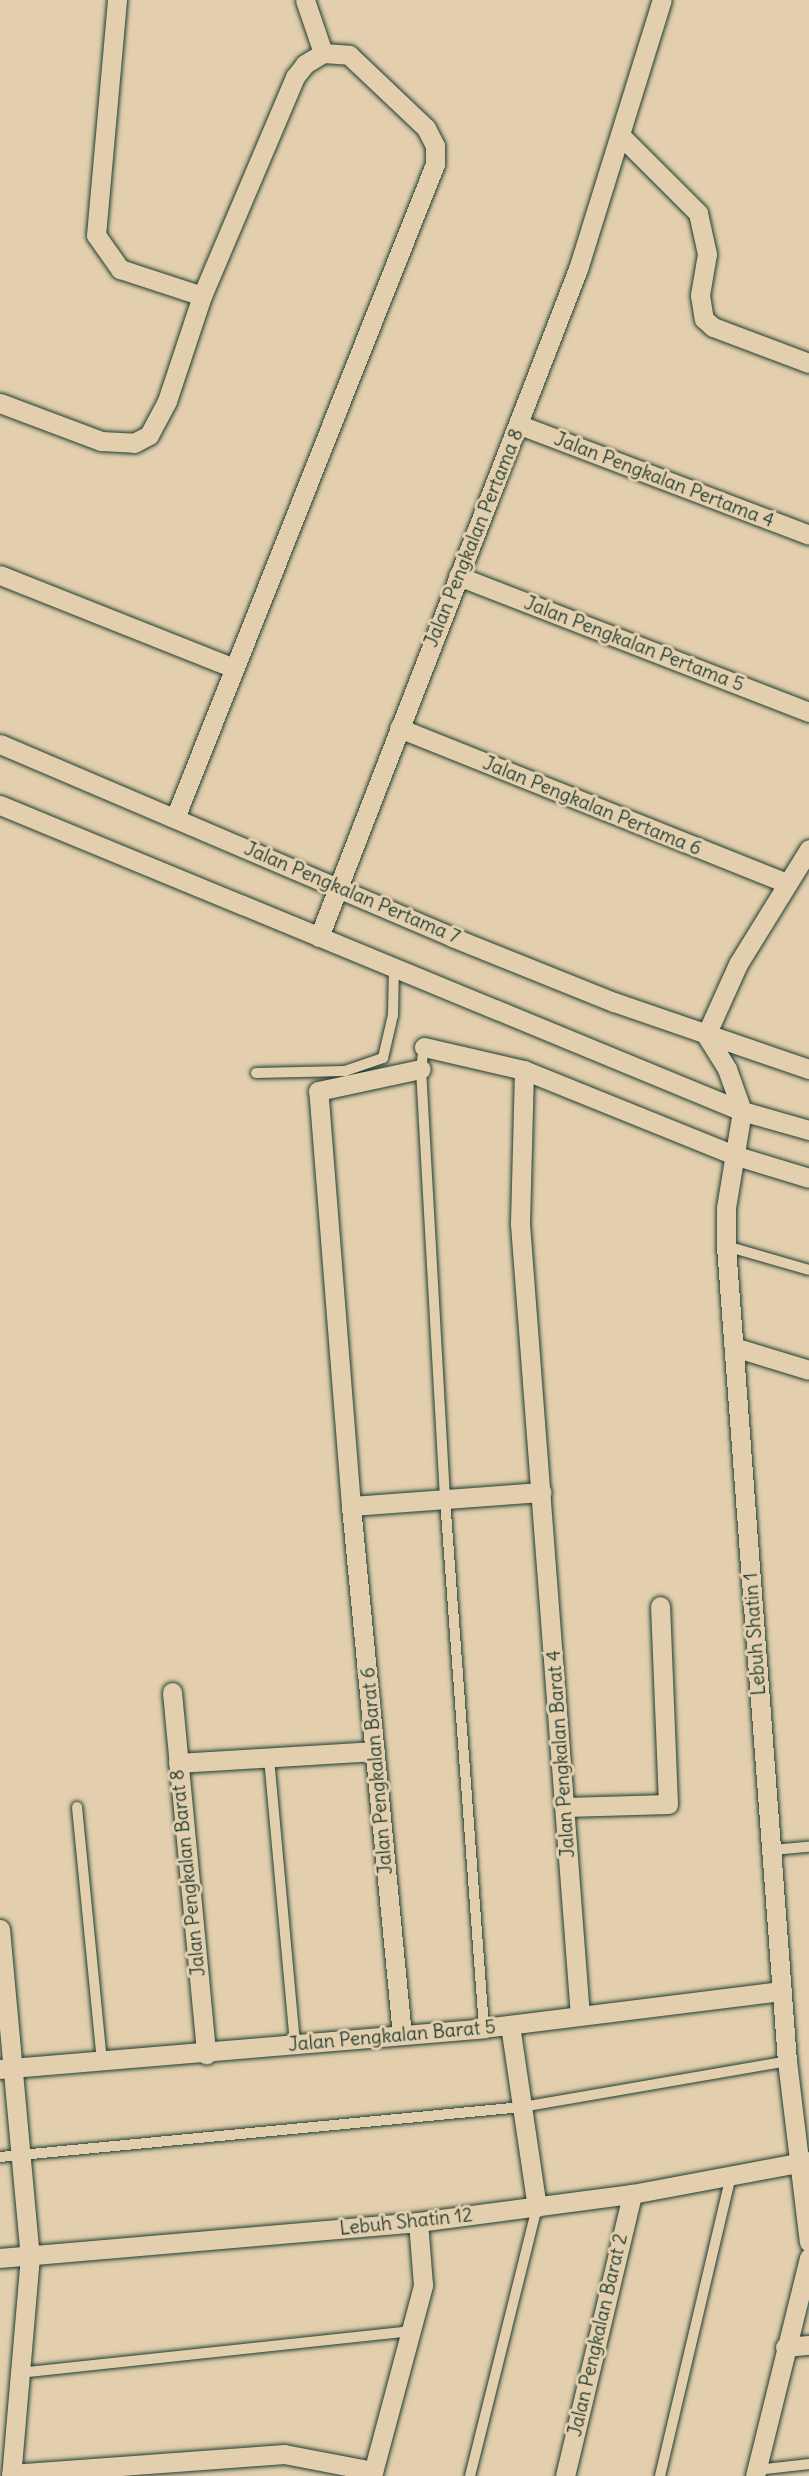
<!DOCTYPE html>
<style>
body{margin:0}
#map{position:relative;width:809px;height:2476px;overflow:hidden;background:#e3cfad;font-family:Delius,sans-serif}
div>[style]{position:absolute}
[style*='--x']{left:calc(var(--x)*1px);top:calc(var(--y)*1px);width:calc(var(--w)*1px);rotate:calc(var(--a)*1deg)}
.roads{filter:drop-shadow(0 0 2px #1f3d34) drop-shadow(0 0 2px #1f3d34)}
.service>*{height:10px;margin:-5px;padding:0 5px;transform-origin:5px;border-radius:5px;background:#e3cfad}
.minor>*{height:19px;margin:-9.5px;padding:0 9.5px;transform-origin:9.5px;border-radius:9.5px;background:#e3cfad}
span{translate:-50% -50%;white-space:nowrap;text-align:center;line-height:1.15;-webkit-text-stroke:6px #e3cfad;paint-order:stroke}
.street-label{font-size:19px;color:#1f3d34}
</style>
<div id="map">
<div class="roads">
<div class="service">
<div style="--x:424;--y:1047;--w:22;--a:98"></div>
<div style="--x:421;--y:1069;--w:431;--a:86.8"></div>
<div style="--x:445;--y:1499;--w:530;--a:85.78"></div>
<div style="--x:256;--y:1073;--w:89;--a:-1.3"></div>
<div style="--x:345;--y:1071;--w:40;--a:-18.9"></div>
<div style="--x:383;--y:1058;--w:44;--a:-76.9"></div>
<div style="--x:393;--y:1015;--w:47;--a:-88.8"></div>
<div style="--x:726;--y:1246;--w:86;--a:16.1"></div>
<div style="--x:269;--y:1758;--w:288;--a:84.8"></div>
<div style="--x:77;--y:1807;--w:255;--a:84.4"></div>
<div style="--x:772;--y:1850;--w:37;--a:-5"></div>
<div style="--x:0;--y:2157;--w:524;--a:-5.47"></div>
<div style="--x:522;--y:2107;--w:269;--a:-9.8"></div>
<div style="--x:19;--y:2373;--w:395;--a:-6.1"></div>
<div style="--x:757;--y:2470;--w:52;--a:-6.6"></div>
<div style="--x:470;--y:2476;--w:277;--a:-76"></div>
<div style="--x:660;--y:2476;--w:309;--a:-76.7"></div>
</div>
<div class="minor">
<div style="--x:117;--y:0;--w:236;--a:95.1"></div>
<div style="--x:96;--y:235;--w:42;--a:54.8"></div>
<div style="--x:120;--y:269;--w:86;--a:18.2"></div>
<div style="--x:305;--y:0;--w:56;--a:71.2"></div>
<div style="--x:621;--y:136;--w:109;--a:45"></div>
<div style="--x:698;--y:213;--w:42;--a:77.6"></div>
<div style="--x:707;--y:254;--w:42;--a:99.7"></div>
<div style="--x:700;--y:295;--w:24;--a:81"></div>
<div style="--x:704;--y:319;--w:12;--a:42"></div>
<div style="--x:713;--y:327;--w:103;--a:20.6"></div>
<div style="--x:0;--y:403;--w:108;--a:20.6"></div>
<div style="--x:101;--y:441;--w:33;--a:3"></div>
<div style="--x:134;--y:443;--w:17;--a:-28"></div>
<div style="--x:149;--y:435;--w:38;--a:-62"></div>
<div style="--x:167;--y:401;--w:111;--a:-71.6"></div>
<div style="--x:202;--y:296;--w:238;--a:-67"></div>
<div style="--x:295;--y:77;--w:16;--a:-52"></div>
<div style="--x:305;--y:64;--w:21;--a:-31"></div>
<div style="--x:323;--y:53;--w:26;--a:4"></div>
<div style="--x:349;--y:55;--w:106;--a:43.5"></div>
<div style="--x:426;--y:128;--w:20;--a:63"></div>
<div style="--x:435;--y:146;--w:18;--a:90"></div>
<div style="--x:435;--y:164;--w:704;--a:111.68"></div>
<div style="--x:520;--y:425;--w:309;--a:20.8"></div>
<div style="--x:0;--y:575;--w:252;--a:21.7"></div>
<div style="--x:458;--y:576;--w:376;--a:21.2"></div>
<div style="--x:399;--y:728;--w:417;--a:21.8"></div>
<div style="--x:0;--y:744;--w:491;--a:23.1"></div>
<div style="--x:452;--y:937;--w:175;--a:21.9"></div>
<div style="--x:614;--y:1002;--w:206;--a:19"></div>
<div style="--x:0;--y:805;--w:803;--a:22.41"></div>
<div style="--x:742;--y:1111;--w:70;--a:15.8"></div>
<div style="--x:319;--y:937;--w:716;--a:-68.81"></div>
<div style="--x:578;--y:269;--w:282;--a:-72.7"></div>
<div style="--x:706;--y:1035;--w:40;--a:58"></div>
<div style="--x:727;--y:1069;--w:45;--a:70.3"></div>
<div style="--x:742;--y:1111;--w:98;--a:99.4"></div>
<div style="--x:726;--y:1208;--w:38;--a:90"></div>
<div style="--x:726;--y:1246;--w:817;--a:85.72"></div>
<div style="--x:787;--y:2061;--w:182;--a:83.1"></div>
<div style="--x:706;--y:1035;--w:78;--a:-65.7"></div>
<div style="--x:738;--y:964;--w:135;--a:-58.3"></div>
<div style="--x:424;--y:1047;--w:103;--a:13"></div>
<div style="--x:524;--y:1070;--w:230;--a:22"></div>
<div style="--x:737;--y:1156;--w:75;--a:17"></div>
<div style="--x:524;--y:1070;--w:154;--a:91.5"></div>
<div style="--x:520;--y:1224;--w:794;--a:85.67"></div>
<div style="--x:734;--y:1347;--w:78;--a:17"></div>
<div style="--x:351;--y:1506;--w:191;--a:-4.2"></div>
<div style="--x:172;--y:1692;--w:364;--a:84.6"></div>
<div style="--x:178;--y:1763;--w:197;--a:-3.5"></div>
<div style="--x:566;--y:1807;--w:102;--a:-1.7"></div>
<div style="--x:668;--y:1804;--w:198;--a:-92.3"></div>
<div style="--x:0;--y:1929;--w:328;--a:84.8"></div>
<div style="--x:30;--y:2256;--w:221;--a:94.9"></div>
<div style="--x:510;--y:2025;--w:184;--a:81.6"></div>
<div style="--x:402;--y:2035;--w:531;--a:-95.51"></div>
<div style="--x:351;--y:1506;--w:416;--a:-94.5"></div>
<div style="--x:318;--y:1091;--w:105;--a:-12.1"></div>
<div style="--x:0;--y:2069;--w:486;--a:-4.8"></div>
<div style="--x:484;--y:2028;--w:300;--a:-7.1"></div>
<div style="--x:0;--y:2258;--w:420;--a:-4.9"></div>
<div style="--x:418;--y:2222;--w:216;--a:-7.5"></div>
<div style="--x:632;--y:2194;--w:180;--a:-10.6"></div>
<div style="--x:785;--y:2347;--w:24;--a:-5"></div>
<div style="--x:11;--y:2474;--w:274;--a:-4.2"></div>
<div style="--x:284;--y:2454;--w:91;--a:10.8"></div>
<div style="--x:372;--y:2476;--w:198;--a:-75"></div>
<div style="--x:423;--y:2285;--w:63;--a:-94.5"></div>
<div style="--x:565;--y:2476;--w:290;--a:-76.6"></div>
<div style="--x:755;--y:2476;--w:225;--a:-76.1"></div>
</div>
</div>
<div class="street-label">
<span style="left:664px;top:480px;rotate:21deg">Jalan Pengkalan Pertama 4</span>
<span style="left:474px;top:538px;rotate:-68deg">Jalan Pengkalan Pertama 8</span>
<span style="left:634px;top:644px;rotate:21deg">Jalan Pengkalan Pertama 5</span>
<span style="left:592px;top:806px;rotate:22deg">Jalan Pengkalan Pertama 6</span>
<span style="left:352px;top:893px;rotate:23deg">Jalan Pengkalan Pertama 7</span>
<span style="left:755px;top:1634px;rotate:-94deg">Lebuh Shatin 1</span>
<span style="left:561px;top:1754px;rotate:-94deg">Jalan Pengkalan Barat 4</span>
<span style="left:377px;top:1771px;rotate:-95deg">Jalan Pengkalan Barat 6</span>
<span style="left:188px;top:1873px;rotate:-96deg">Jalan Pengkalan Barat 8</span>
<span style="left:392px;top:2036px;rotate:-5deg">Jalan Pengkalan Barat 5</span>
<span style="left:406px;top:2222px;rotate:-6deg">Lebuh Shatin 12</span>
<span style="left:598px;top:2335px;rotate:-77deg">Jalan Pengkalan Barat 2</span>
</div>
</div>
